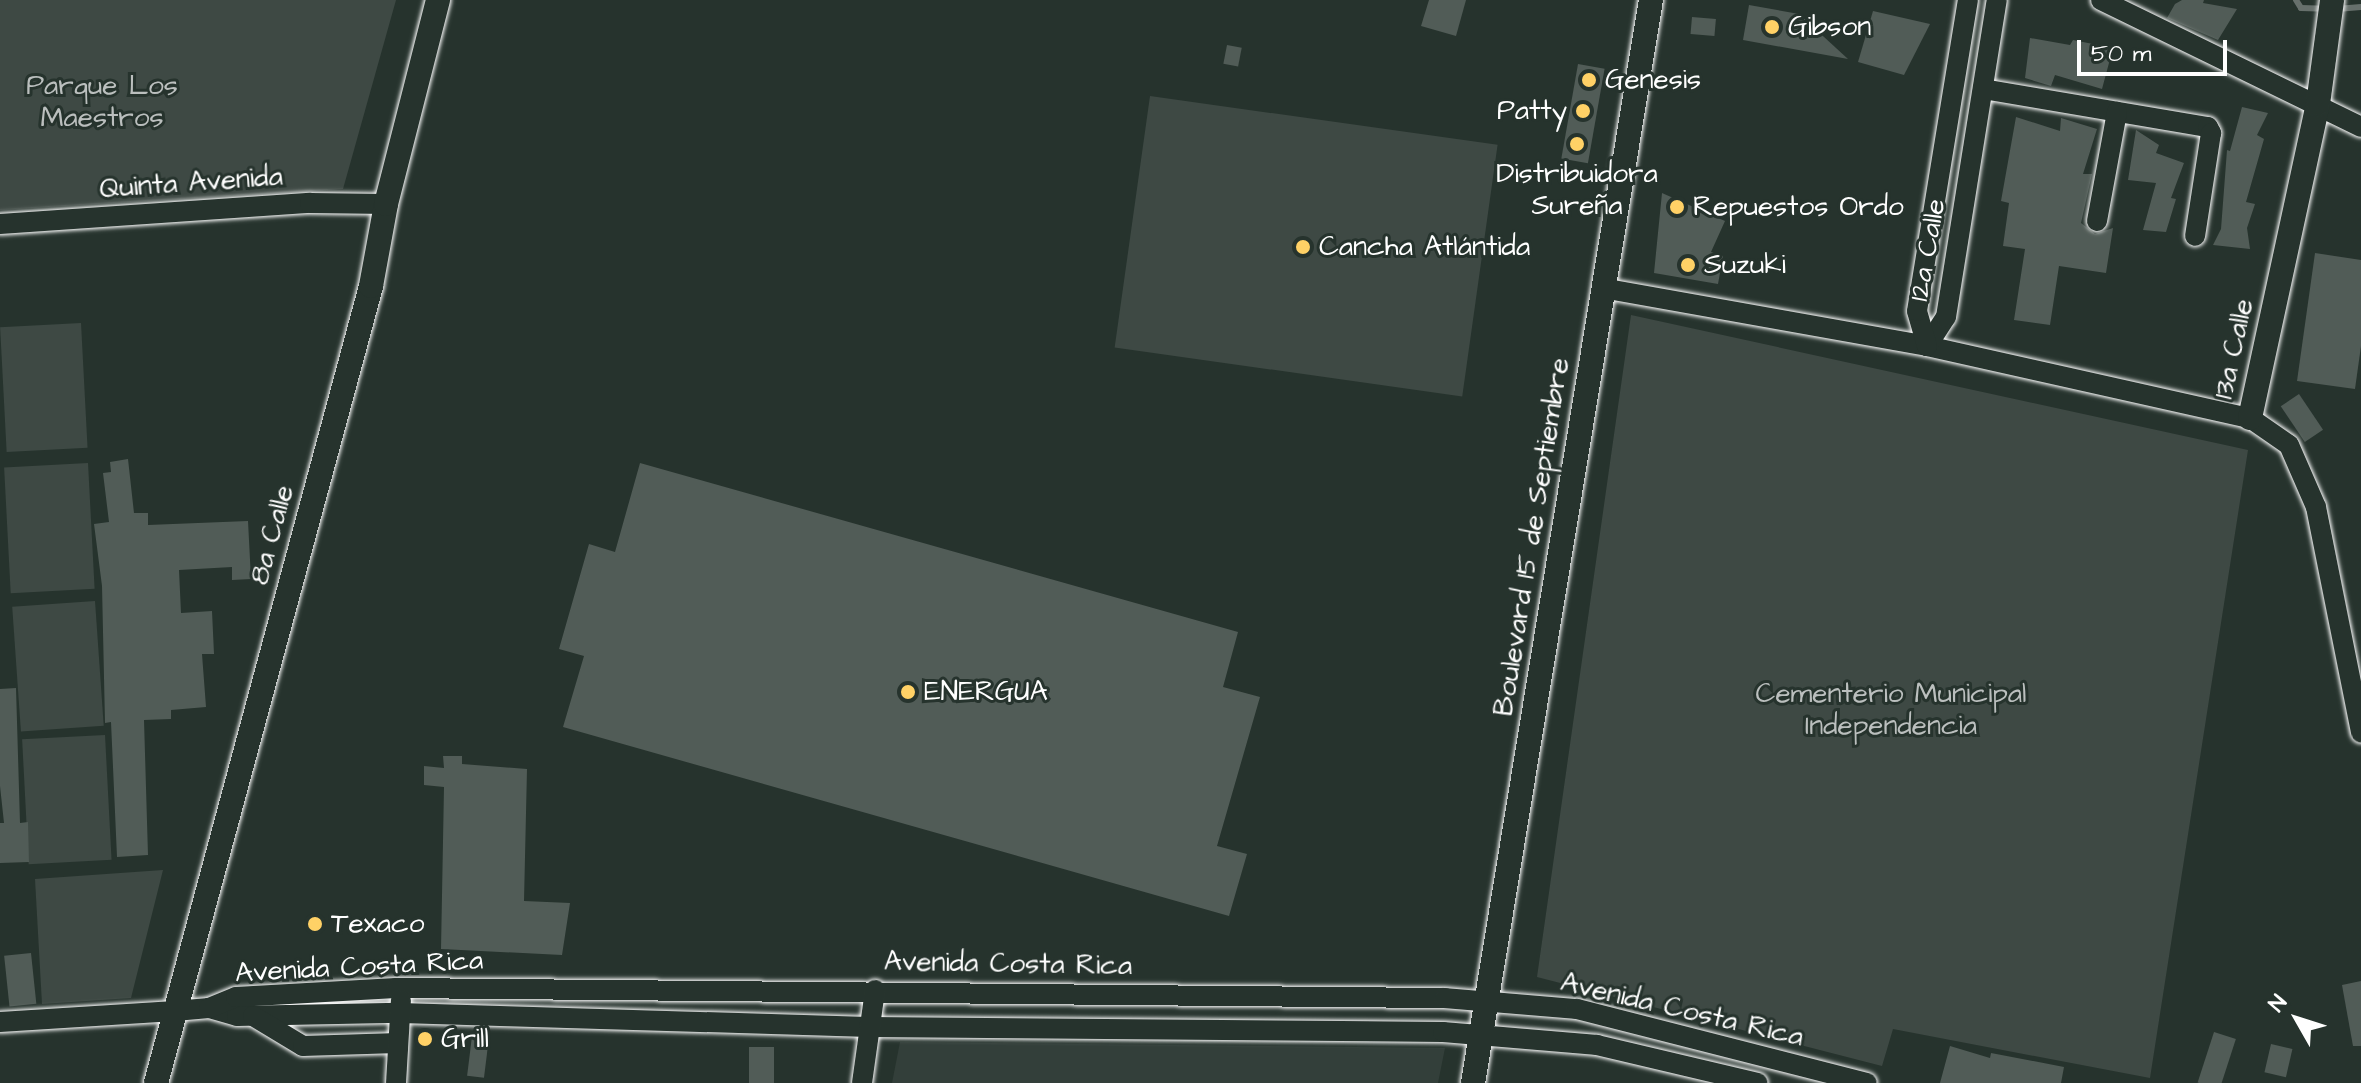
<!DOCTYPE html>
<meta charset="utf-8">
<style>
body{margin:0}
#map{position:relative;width:2361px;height:1083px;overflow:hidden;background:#26332d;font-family:"Architects Daughter",sans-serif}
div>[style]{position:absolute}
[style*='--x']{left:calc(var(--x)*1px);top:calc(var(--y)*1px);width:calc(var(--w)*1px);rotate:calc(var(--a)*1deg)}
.built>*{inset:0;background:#333f3a}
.green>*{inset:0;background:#3e4944;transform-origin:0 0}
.stream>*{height:6px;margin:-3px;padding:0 3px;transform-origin:3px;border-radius:3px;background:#67706c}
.building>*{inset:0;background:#515c57;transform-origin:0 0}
.roads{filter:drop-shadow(0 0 2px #fff) drop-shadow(0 0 2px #fff)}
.minor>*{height:20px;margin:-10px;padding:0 10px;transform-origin:10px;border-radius:10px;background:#26332d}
.tertiary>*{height:24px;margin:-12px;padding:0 12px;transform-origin:12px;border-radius:12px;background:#26332d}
.dots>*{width:22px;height:22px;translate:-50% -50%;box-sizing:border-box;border:4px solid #26332d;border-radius:50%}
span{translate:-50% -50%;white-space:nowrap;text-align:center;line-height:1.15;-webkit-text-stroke:6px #26332d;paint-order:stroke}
.poi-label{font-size:28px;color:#fff}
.left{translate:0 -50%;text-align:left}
.right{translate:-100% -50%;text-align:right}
.park-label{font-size:28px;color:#bbbfbe}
.street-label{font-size:28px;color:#fff}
.north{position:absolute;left:2257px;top:979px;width:80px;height:80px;-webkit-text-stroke:6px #26332d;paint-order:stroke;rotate:309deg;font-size:22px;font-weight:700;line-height:32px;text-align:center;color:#fff}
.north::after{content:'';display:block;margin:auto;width:28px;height:36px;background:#fff;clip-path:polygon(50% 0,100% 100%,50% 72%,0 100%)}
.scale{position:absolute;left:2077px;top:40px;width:150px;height:36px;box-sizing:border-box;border:4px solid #fff;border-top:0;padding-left:10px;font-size:24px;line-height:28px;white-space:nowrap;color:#fff;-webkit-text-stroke:6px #26332d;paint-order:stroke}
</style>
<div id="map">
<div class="built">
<div style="clip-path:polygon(900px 1042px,1445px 1048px,1438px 1083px,892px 1083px)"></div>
</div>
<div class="green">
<div style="clip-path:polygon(0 0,396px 0,343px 189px,0 210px)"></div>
<div style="left:1150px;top:96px;width:351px;height:254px;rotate:8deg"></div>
<div style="clip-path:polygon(1631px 315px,2248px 450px,2150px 1078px,1893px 1029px,1882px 1066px,1537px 977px)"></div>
<div style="left:81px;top:323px;width:125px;height:81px;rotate:87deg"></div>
<div style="left:88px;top:463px;width:126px;height:84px;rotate:87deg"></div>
<div style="left:95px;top:601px;width:125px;height:83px;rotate:86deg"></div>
<div style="left:105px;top:735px;width:125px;height:83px;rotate:87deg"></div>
<div style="clip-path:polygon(163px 870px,131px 998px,42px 1004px,35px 879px)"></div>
</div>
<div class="stream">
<div style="--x:2296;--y:0;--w:9;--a:58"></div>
<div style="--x:2301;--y:8;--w:25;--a:2"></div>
<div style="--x:2337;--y:9;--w:24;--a:-5"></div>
</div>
<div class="building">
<div style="clip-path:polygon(1429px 0,1466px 0,1456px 36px,1421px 26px)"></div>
<div style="clip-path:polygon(2182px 0,2204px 0,2203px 3px,2237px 9px,2218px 40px,2167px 18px,2175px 4px)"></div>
<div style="clip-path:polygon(1749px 5px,1799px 14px,1848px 59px,1743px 40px)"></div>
<div style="clip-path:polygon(1873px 11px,1930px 24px,1904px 75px,1858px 62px)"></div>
<div style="left:1692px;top:17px;width:24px;height:17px;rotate:5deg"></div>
<div style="clip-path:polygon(2030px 38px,2070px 45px,2073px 40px,2113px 48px,2102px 89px,2055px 75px,2051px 86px,2025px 78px)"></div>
<div style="left:1227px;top:45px;width:15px;height:19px;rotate:11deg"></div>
<div style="left:1578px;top:64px;width:27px;height:96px;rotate:10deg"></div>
<div style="clip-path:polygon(2242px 107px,2268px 113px,2257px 135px,2264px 139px,2246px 202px,2255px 204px,2247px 228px,2250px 249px,2213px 245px,2221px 229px,2227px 150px,2230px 151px)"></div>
<div style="clip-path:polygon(2016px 117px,2060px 131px,2061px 118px,2097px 129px,2083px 174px,2092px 174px,2081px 223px,2095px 234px,2113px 228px,2106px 273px,2059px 266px,2050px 325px,2014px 320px,2025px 249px,2003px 246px,2009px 203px,2001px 201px)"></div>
<div style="clip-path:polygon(2136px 130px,2159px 145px,2156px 153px,2184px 163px,2171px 198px,2176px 199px,2166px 232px,2143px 230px,2156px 183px,2128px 180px)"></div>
<div style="clip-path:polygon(1662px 193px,1725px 221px,1711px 252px,1723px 256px,1718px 284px,1654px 273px)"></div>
<div style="clip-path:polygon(2315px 253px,2361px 260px,2361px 346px,2355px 389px,2297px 381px)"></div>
<div style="left:2299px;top:394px;width:43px;height:22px;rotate:56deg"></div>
<div style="clip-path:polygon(128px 459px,134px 513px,148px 513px,148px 525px,248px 521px,251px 579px,232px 580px,232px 567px,179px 570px,181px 613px,212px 611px,214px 654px,202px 654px,206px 707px,171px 710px,171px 719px,144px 720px,148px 855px,117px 857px,111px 722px,105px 723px,102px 586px,94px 524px,109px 522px,103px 473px,111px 472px,110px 462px)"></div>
<div style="clip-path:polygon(640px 463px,1238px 632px,1223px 687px,1260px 697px,1217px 846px,1247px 854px,1229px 916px,563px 727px,584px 656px,559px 649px,589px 544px,615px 552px)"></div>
<div style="clip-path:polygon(16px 688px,20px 823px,28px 822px,29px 862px,0 863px,0 823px,4px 823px,0 786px,0 689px)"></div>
<div style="clip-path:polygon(443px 756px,462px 756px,462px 764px,527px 769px,524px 901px,570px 903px,562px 955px,441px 949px,444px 787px,424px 785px,424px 766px,444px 768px)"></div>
<div style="left:31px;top:953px;width:51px;height:27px;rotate:84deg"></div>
<div style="clip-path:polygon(2361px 981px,2361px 1046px,2353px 1046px,2342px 985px)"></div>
<div style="left:2214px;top:1032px;width:23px;height:53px;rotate:18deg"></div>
<div style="left:472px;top:1036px;width:17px;height:40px;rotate:7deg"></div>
<div style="left:2271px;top:1044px;width:22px;height:29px;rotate:13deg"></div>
<div style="clip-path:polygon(1950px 1046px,1990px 1058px,1991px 1053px,2064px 1067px,2061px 1083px,1940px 1083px)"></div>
<div style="left:749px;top:1047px;width:25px;height:36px"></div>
</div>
<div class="roads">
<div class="minor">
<div style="--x:2101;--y:0;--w:289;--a:26"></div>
<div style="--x:1983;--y:89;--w:228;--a:9.6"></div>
<div style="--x:2208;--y:127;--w:7;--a:63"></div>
<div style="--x:2211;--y:133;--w:104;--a:98.8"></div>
<div style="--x:2097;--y:221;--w:111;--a:-79.6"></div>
<div style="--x:0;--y:224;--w:311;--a:-3.9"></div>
<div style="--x:310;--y:203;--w:76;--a:0.8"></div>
<div style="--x:1602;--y:288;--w:330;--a:10.1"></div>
<div style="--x:1927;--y:346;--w:331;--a:12.6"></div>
<div style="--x:2250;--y:418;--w:47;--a:34.7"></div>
<div style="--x:2289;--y:445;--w:68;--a:66.5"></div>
<div style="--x:2316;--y:507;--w:230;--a:78.7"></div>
<div style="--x:1927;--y:346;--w:35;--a:-57"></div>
<div style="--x:1946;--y:317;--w:321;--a:-80.9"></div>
<div style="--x:1927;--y:346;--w:36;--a:-106"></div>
<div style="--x:1917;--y:311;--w:315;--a:-80.7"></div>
<div style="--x:209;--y:1008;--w:29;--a:16"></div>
<div style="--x:237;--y:1016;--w:163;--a:-1.1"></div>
<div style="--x:400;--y:1013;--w:469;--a:1.7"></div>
<div style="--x:869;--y:1027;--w:574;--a:0.5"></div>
<div style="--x:1443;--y:1032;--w:155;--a:4.8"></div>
<div style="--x:1597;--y:1045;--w:165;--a:13.3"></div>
<div style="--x:253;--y:1016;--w:58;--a:31"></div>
<div style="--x:303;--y:1046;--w:95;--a:-1.8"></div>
<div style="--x:0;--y:1022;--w:175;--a:-3.6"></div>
<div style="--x:175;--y:1011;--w:34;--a:-5"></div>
<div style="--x:209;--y:1008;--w:29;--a:-22"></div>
<div style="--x:236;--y:997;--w:160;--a:-3.2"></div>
<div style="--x:396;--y:988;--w:1049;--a:0.55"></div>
<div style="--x:1445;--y:998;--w:132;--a:4.8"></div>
<div style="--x:1577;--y:1009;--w:299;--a:14.3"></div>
<div style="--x:396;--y:1083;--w:83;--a:-86.6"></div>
<div style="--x:862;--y:1083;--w:94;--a:-82"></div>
</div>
<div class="tertiary">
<div style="--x:2250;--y:418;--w:321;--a:-77.8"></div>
<div style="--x:2318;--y:104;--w:105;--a:-82.3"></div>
<div style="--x:156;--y:1083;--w:825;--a:-74.9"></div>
<div style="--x:371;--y:286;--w:83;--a:-79.6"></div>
<div style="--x:386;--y:204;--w:211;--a:-75.7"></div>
<div style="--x:1473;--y:1083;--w:1098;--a:-80.67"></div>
</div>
</div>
<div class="dots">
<div style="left:1772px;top:27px;background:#ffd166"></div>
<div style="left:1589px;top:80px;background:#ffd166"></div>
<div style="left:1583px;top:111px;background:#ffd166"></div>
<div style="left:1577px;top:144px;background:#ffd166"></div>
<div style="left:1677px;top:207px;background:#ffd166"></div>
<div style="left:1303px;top:247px;background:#ffd166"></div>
<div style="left:1688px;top:265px;background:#ffd166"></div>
<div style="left:908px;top:692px;background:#ffd166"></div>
<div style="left:315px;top:924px;background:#ffd166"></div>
<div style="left:425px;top:1039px;background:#ffd166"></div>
</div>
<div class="poi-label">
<span class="left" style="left:1788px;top:27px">Gibson</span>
<span class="left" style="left:1605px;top:80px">Genesis</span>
<span class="right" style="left:1567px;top:111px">Patty</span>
<span style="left:1577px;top:190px">Distribuidora<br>Sureña</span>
<span class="left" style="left:1693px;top:207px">Repuestos Ordo</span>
<span class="left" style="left:1319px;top:247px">Cancha Atlántida</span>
<span class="left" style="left:1704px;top:265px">Suzuki</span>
<span class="left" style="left:924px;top:692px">ENERGUA</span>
<span class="left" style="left:331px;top:924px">Texaco</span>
<span class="left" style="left:441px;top:1039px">Grill</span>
</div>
<div class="park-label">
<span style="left:102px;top:102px">Parque Los<br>Maestros</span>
<span style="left:1891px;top:710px">Cementerio Municipal<br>Independencia</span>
</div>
<div class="street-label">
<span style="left:191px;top:183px;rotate:-4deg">Quinta Avenida</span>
<span style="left:1928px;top:250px;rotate:-80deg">12a Calle</span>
<span style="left:2234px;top:349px;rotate:-78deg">13a Calle</span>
<span style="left:272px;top:535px;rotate:-75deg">8a Calle</span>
<span style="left:1532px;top:537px;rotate:-81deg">Boulevard 15 de Septiembre</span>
<span style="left:1008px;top:964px;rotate:1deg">Avenida Costa Rica</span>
<span style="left:359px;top:967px;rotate:-3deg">Avenida Costa Rica</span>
<span style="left:1682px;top:1010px;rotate:13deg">Avenida Costa Rica</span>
</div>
<div class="north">N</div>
<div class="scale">50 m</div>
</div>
